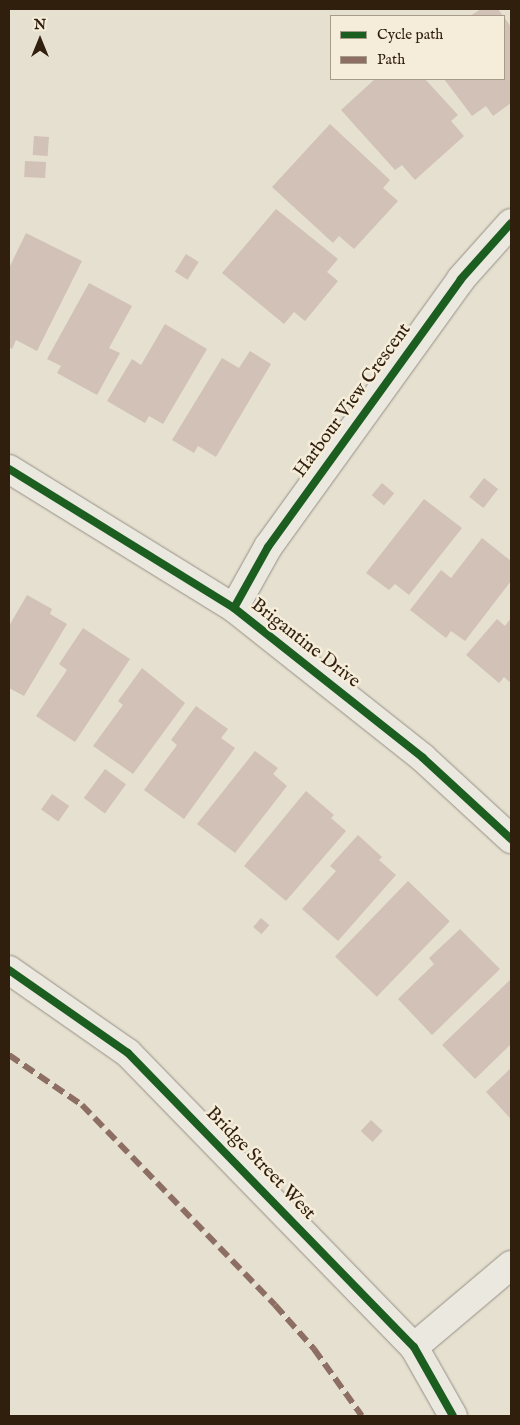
<!DOCTYPE html>
<style>
body{margin:0}
#map{position:relative;width:520px;height:1425px;overflow:hidden;background:#e6e0d0;font-family:"IM FELL English",serif}
div>[style]{position:absolute}
[style*='--x']{left:calc(var(--x)*1px);top:calc(var(--y)*1px);width:calc(var(--w)*1px);rotate:calc(var(--a)*1deg)}
.building>*{inset:0;background:#d1c1b7;transform-origin:0 0}
.roads{filter:drop-shadow(0 0 1px #969085) drop-shadow(0 0 1px #969085)}
.minor>*{height:28px;margin:-14px;padding:0 14px;transform-origin:14px;border-radius:14px;background:#ebe8e0}
.secondary>*{height:28px;margin:-14px;padding:0 14px;transform-origin:14px;border-radius:14px;background:#ebe8e0}
.quiet>*{height:6px;margin-top:-3px;transform-origin:0;background:repeating-linear-gradient(90deg,#8d6e63 0 12px,transparent 0 18px)}
.cycleway>*{height:8px;margin:-4px;padding:0 4px;transform-origin:4px;border-radius:4px;background:#1b5e20}
span{translate:-50% -50%;white-space:nowrap;text-align:center;line-height:1.15;-webkit-text-stroke:5px #f5edda;paint-order:stroke}
.street-label{font-size:19px;color:#301f0d}
.frame{position:absolute;inset:0;border:10px solid #301f0d;pointer-events:none}
.legend{position:absolute;left:330px;top:15px;width:175px;height:65px;box-sizing:border-box;background:#f5edda;border:1px solid #a69b88;margin:0;padding:6px 9px;list-style:none;font-size:15px;color:#301f0d}
.legend li{display:flex;align-items:center;gap:10px;height:25px}
.legend b{width:25px;border:1px solid #a69b88}
.north{position:absolute;left:15px;top:15px;width:50px;height:50px;-webkit-text-stroke:4px #f5edda;paint-order:stroke;rotate:0deg;font-size:14px;font-weight:700;line-height:20px;text-align:center;color:#301f0d}
.north::after{content:'';display:block;margin:auto;width:18px;height:22px;background:#301f0d;clip-path:polygon(50% 0,100% 100%,50% 72%,0 100%)}
</style>
<div id="map">
<div class="building">
<div style="clip-path:polygon(481px 9px,498px 9px,503px 16px,470px 16px)"></div>
<div style="clip-path:polygon(504px 17px,511px 27px,511px 103px,493px 116px,486px 106px,472px 116px,444px 79px,504px 79px)"></div>
<div style="clip-path:polygon(375px 79px,425px 79px,458px 115px,451px 121px,464px 136px,415px 180px,402px 165px,395px 170px,341px 110px)"></div>
<div style="clip-path:polygon(330px 124px,390px 180px,383px 188px,398px 201px,354px 249px,339px 236px,333px 243px,272px 187px)"></div>
<div style="left:34px;top:136px;width:15px;height:19px;rotate:4deg"></div>
<div style="left:25px;top:161px;width:21px;height:16px;rotate:3deg"></div>
<div style="clip-path:polygon(276px 209px,338px 259px,327px 272px,338px 281px,305px 321px,294px 312px,284px 324px,222px 273px)"></div>
<div style="clip-path:polygon(26px 233px,82px 261px,37px 351px,16px 340px,12px 349px,9px 347px,9px 268px)"></div>
<div style="left:186px;top:254px;width:15px;height:21px;rotate:32deg"></div>
<div style="clip-path:polygon(89px 283px,132px 306px,109px 348px,120px 353px,97px 395px,57px 373px,61px 366px,47px 359px)"></div>
<div style="clip-path:polygon(165px 324px,207px 349px,163px 424px,149px 416px,145px 423px,107px 401px,132px 359px,141px 365px)"></div>
<div style="clip-path:polygon(250px 351px,271px 364px,216px 457px,198px 446px,194px 453px,172px 440px,222px 358px,239px 368px)"></div>
<div style="left:484px;top:478px;width:18px;height:24px;rotate:38deg"></div>
<div style="left:382px;top:483px;width:16px;height:16px;rotate:40deg"></div>
<div style="clip-path:polygon(424px 499px,462px 528px,409px 595px,395px 584px,389px 590px,366px 573px)"></div>
<div style="clip-path:polygon(482px 538px,511px 561px,511px 581px,465px 641px,451px 631px,446px 638px,410px 610px,441px 570px,451px 578px)"></div>
<div style="clip-path:polygon(27px 595px,52px 609px,50px 614px,67px 624px,24px 696px,9px 688px,9px 626px)"></div>
<div style="clip-path:polygon(511px 618px,511px 683px,504px 677px,499px 683px,466px 655px,497px 619px,505px 626px)"></div>
<div style="clip-path:polygon(83px 628px,130px 659px,75px 742px,36px 716px,67px 670px,59px 664px)"></div>
<div style="clip-path:polygon(142px 668px,185px 703px,133px 774px,93px 746px,123px 705px,118px 701px)"></div>
<div style="clip-path:polygon(196px 706px,228px 729px,221px 738px,235px 748px,184px 819px,144px 790px,177px 745px,171px 740px)"></div>
<div style="clip-path:polygon(255px 751px,278px 768px,273px 774px,287px 786px,235px 853px,197px 824px)"></div>
<div style="left:105px;top:769px;width:26px;height:36px;rotate:36deg"></div>
<div style="clip-path:polygon(306px 791px,334px 815px,331px 818px,346px 831px,286px 901px,244px 866px)"></div>
<div style="left:52px;top:794px;width:21px;height:19px;rotate:35deg"></div>
<div style="clip-path:polygon(358px 835px,382px 857px,379px 860px,396px 875px,338px 941px,302px 909px,336px 871px,330px 866px)"></div>
<div style="left:408px;top:881px;width:58px;height:105px;rotate:44deg"></div>
<div style="left:261px;top:918px;width:11px;height:12px;rotate:41deg"></div>
<div style="clip-path:polygon(460px 929px,500px 969px,432px 1035px,398px 999px,434px 964px,429px 958px)"></div>
<div style="clip-path:polygon(510px 980px,511px 1044px,475px 1079px,442px 1045px)"></div>
<div style="clip-path:polygon(511px 1068px,511px 1119px,486px 1092px)"></div>
<div style="left:371px;top:1120px;width:16px;height:15px;rotate:43deg"></div>
</div>
<div class="roads">
<div class="minor">
<div style="--x:9;--y:469;--w:264;--a:31.7"></div>
<div style="--x:234;--y:608;--w:241;--a:38.4"></div>
<div style="--x:423;--y:758;--w:120;--a:42.6"></div>
<div style="--x:234;--y:608;--w:70;--a:-60.9"></div>
<div style="--x:268;--y:547;--w:330;--a:-54.2"></div>
<div style="--x:461;--y:279;--w:75;--a:-48.2"></div>
<div style="--x:414;--y:1347;--w:127;--a:-40.2"></div>
</div>
<div class="secondary">
<div style="--x:9;--y:970;--w:145;--a:34.9"></div>
<div style="--x:128;--y:1053;--w:410;--a:45.8"></div>
<div style="--x:414;--y:1347;--w:79;--a:60.5"></div>
</div>
</div>
<div class="quiet">
<div style="--x:9;--y:1055;--w:88;--a:34.4"></div>
<div style="--x:82;--y:1105;--w:278;--a:46"></div>
<div style="--x:275;--y:1305;--w:59;--a:48.4"></div>
<div style="--x:314;--y:1349;--w:82;--a:54.4"></div>
</div>
<div class="cycleway">
<div style="--x:9;--y:469;--w:264;--a:31.7"></div>
<div style="--x:234;--y:608;--w:241;--a:38.4"></div>
<div style="--x:423;--y:758;--w:120;--a:42.6"></div>
<div style="--x:234;--y:608;--w:70;--a:-60.9"></div>
<div style="--x:268;--y:547;--w:330;--a:-54.2"></div>
<div style="--x:461;--y:279;--w:75;--a:-48.2"></div>
<div style="--x:9;--y:970;--w:145;--a:34.9"></div>
<div style="--x:128;--y:1053;--w:410;--a:45.8"></div>
<div style="--x:414;--y:1347;--w:79;--a:60.5"></div>
</div>
<div class="street-label">
<span style="left:353px;top:401px;rotate:-54deg">Harbour View Crescent</span>
<span style="left:305px;top:644px;rotate:38deg">Brigantine Drive</span>
<span style="left:260px;top:1164px;rotate:46deg">Bridge Street West</span>
</div>
<div class="frame"></div>
<ul class="legend">
<li><b style="height:6px;background:#1b5e20"></b>Cycle path</li>
<li><b style="height:6px;background:#8d6e63"></b>Path</li>
</ul>
<div class="north">N</div>
</div>
